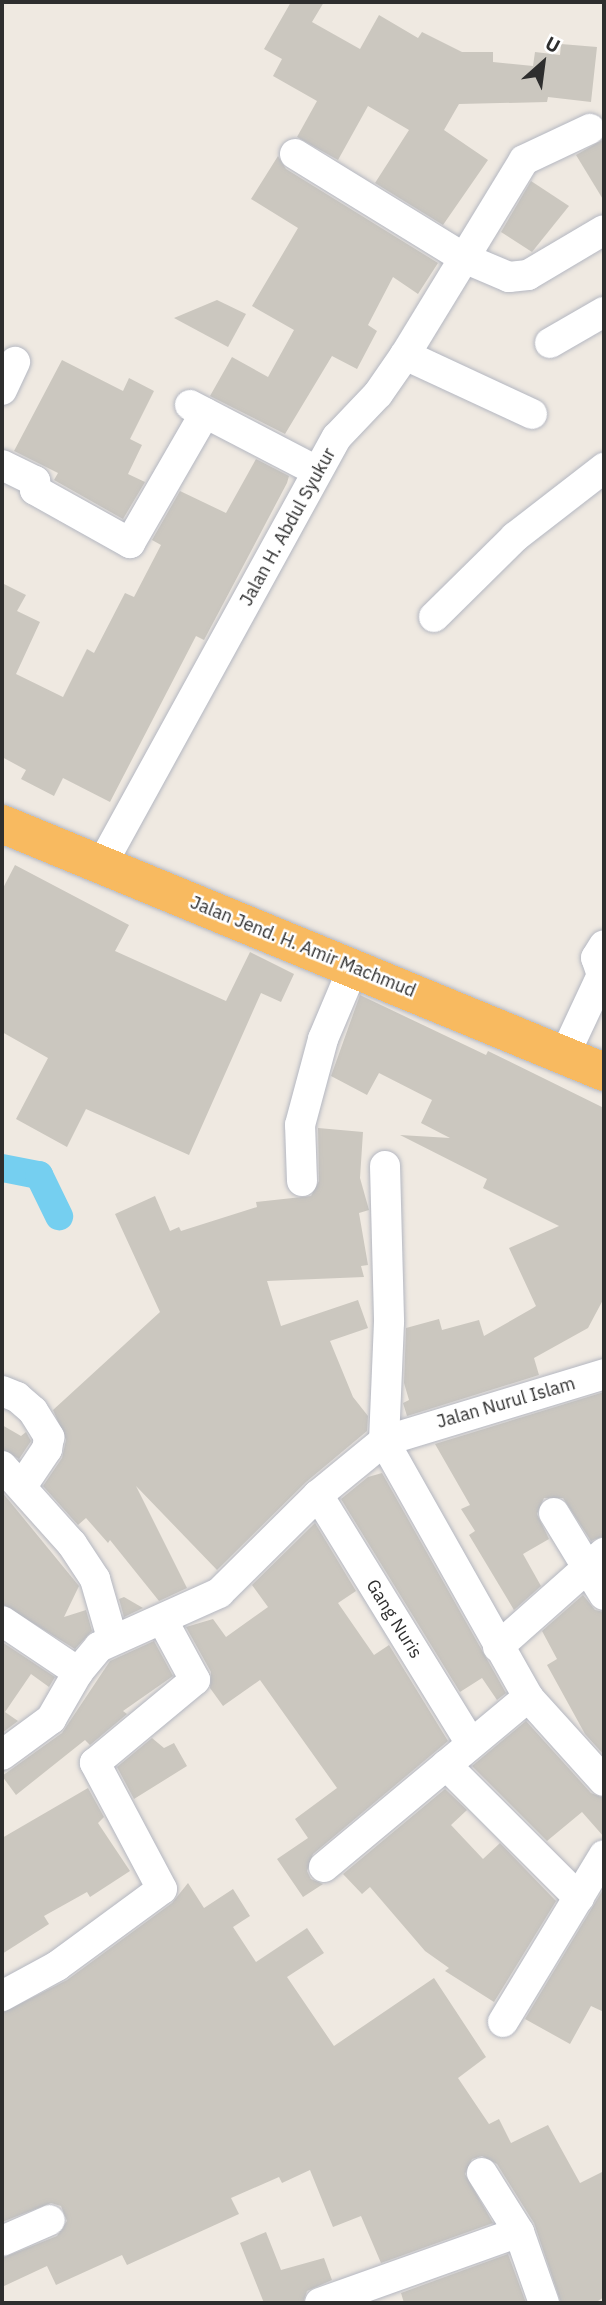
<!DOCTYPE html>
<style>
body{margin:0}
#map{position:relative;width:606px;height:2305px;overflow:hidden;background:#efe9e1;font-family:"IBM Plex Sans",sans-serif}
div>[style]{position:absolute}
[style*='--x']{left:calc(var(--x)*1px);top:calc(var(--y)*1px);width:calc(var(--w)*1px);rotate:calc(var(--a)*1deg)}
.canal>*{height:28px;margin:-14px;padding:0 14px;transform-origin:14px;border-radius:14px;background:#75cff0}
.building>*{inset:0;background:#cbc7bf}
.roads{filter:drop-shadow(0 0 2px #b4b7c1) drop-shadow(0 0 2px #b4b7c1)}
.minor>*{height:30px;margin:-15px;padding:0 15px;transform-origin:15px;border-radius:15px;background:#fff}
.trunk>*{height:38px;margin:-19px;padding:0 19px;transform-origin:19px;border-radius:19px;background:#f8ba60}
span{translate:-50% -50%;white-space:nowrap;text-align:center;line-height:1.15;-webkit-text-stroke:5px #fff;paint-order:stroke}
.street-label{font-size:18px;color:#2e2e2e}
.frame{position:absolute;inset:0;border:4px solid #2e2e2e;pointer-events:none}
.north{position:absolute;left:508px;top:28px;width:70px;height:70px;-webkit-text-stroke:5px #fff;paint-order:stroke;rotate:28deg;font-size:19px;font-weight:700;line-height:28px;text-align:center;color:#2e2e2e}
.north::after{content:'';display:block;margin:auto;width:24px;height:32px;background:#2e2e2e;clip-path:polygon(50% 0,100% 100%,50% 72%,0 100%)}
</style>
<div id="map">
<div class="canal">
<div style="--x:2;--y:1168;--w:38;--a:11"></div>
<div style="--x:39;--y:1175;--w:46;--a:64"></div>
</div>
<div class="building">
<div style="clip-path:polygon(291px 2px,324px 2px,312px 22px,360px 49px,379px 15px,418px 38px,422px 32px,462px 52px,493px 52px,493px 62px,533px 66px,535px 52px,560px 55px,561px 44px,597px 47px,591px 102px,548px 97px,547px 102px,459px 104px,444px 130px,488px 160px,443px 225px,375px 183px,409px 130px,368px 106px,338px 160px,297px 137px,317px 101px,273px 76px,282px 59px,264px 49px)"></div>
<div style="clip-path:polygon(604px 139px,604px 201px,576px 155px)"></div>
<div style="clip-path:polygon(278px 156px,286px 169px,438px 263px,418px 294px,393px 277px,368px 325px,377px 331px,357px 369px,332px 356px,285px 434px,210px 396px,232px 357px,268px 377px,294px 330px,252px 306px,298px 228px,251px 199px)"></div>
<div style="clip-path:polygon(531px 181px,569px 206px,532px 252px,501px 232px)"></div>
<div style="clip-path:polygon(217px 300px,246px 314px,228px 347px,174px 318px)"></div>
<div style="clip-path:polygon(62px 360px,123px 391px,129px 378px,154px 391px,130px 439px,142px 445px,128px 474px,145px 482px,123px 519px,54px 480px,58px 473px,14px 451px)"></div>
<div style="clip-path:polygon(256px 459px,289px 476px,287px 483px,204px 640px,196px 636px,110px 802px,63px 778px,54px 796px,21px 779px,26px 770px,2px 757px,2px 583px,26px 595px,17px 611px,40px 622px,16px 674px,63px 697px,87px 649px,94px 653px,125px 593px,134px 597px,161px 545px,152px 540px,180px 491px,226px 513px)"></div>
<div style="clip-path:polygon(15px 865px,129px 925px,115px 951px,226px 1001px,250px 952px,294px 974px,281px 1002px,261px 993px,189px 1155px,86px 1109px,67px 1147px,16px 1119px,48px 1058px,2px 1032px,2px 890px)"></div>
<div style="clip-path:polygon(360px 995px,486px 1055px,488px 1051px,604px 1108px,604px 1298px,588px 1328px,534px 1358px,539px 1375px,407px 1416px,403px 1403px,409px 1400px,404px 1383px,406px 1328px,439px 1319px,442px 1330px,479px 1320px,484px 1336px,533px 1308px,536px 1306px,509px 1248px,559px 1226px,483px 1188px,487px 1179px,400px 1135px,450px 1138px,421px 1123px,432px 1100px,379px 1073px,367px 1095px,331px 1076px)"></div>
<div style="clip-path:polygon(318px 1128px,363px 1132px,360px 1178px,369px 1210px,359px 1213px,368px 1265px,361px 1266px,364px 1277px,267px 1281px,281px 1326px,358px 1300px,368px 1328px,330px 1341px,353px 1397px,368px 1416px,367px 1431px,306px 1482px,217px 1570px,136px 1486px,187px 1588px,159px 1601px,110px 1540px,108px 1543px,86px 1518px,78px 1525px,43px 1486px,62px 1458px,66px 1440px,53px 1410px,160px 1312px,115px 1214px,155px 1196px,170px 1231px,179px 1227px,181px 1231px,257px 1207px,256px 1202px,311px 1196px,319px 1181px)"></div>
<div style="clip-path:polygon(604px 1392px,604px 1536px,591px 1541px,563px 1498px,544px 1498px,537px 1514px,549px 1539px,523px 1554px,541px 1586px,514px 1610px,469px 1535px,475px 1531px,461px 1509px,470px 1505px,435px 1444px)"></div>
<div style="clip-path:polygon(2px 1425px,21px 1436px,26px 1432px,31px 1441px,19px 1459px,2px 1449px)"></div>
<div style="clip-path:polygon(382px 1473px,506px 1693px,497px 1700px,482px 1678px,460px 1692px,341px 1499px,368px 1477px)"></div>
<div style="clip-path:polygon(2px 1492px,79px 1586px,64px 1617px,86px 1610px,92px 1631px,75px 1649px,2px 1604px)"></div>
<div style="clip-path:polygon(315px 1523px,356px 1591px,338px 1603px,374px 1655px,389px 1645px,448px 1741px,313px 1854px,307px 1871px,311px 1879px,323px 1884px,303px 1897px,277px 1859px,308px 1838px,295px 1819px,337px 1788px,260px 1680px,223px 1706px,210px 1688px,211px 1672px,186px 1627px,213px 1619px,226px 1637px,268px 1607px,252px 1585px)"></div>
<div style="clip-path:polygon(583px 1595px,595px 1610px,604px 1612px,604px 1755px,585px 1734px,547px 1665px,557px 1659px,542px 1631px)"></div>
<div style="clip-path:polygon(124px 1597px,143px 1608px,124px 1617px,119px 1599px)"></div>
<div style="clip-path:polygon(154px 1641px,173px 1676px,123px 1711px,127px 1714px,90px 1745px,85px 1740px,16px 1795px,2px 1776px,62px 1733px,110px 1661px)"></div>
<div style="clip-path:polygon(2px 1642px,55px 1677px,49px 1687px,31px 1674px,5px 1712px,18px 1721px,2px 1733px)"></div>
<div style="clip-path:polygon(526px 1721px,591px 1793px,604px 1798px,604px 1837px,582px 1812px,547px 1841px,472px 1766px)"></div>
<div style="clip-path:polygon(152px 1738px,164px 1748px,174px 1743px,187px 1766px,134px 1799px,117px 1767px)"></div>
<div style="clip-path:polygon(88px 1788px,104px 1817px,98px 1823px,130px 1871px,90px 1897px,87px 1892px,44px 1916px,49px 1924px,2px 1954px,2px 1838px)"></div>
<div style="clip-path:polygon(445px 1789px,467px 1810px,451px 1825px,483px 1859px,500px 1843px,556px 1901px,494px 2002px,445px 1971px,449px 1968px,425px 1951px,370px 1887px,362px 1894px,343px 1874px)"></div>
<div style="clip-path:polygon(188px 1883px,204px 1908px,233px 1889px,250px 1916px,233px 1927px,256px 1962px,307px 1928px,324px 1953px,287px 1977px,334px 2046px,434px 1978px,486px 2057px,458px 2078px,489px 2124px,499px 2119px,511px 2143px,548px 2125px,580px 2183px,604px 2171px,604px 2297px,595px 2303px,561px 2303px,534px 2223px,497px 2164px,482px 2156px,472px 2159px,465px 2174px,493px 2223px,381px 2263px,361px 2216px,333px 2227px,310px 2170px,282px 2183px,279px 2177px,231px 2198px,239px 2214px,127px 2265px,122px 2255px,56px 2285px,47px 2266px,2px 2287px,2px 2258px,57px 2236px,67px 2221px,61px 2206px,51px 2203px,2px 2222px,2px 2013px,67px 1980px,172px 1903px)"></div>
<div style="clip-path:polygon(604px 1888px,604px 2012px,591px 2006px,570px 2044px,525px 2019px)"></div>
<div style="clip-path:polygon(266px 2232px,281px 2270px,324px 2258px,332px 2280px,307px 2291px,303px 2303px,264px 2303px,240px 2243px)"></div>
<div style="clip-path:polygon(508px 2254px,526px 2303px,404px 2303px,401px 2293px)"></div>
</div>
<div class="roads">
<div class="minor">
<div style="--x:295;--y:154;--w:198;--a:31.6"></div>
<div style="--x:464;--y:258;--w:49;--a:22.9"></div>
<div style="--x:509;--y:277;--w:19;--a:-6"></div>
<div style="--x:528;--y:275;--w:88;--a:-30.6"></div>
<div style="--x:550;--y:343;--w:62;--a:-29.9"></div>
<div style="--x:405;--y:355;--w:140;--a:24.9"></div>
<div style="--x:2;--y:390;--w:31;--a:-65"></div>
<div style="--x:190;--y:405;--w:143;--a:27.5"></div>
<div style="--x:2;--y:465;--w:37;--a:26"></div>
<div style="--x:35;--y:481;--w:9;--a:90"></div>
<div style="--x:35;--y:490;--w:109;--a:29.2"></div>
<div style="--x:130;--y:543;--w:150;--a:-60"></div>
<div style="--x:434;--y:617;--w:114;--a:-44.6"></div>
<div style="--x:515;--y:537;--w:113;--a:-37.8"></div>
<div style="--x:102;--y:864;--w:487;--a:-61.2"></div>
<div style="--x:337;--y:437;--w:59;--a:-46.4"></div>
<div style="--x:378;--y:394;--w:47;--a:-55.3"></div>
<div style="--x:405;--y:355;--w:228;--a:-58.6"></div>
<div style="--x:524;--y:160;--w:73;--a:-25.2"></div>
<div style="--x:565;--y:1054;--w:87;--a:-64.9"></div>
<div style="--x:602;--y:975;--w:18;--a:-109"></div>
<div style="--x:596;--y:958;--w:15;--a:-58"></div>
<div style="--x:385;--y:1166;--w:156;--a:88.5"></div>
<div style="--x:389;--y:1322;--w:119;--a:92.4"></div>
<div style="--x:384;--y:1441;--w:294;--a:60.6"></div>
<div style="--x:528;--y:1697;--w:113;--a:47.9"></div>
<div style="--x:302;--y:1181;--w:56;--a:-92"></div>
<div style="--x:300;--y:1125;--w:89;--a:-75"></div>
<div style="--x:323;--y:1039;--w:77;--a:-67.1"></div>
<div style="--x:2;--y:1391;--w:16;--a:22"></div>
<div style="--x:17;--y:1397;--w:21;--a:41"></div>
<div style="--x:33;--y:1411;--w:31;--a:58"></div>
<div style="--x:49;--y:1437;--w:12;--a:99"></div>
<div style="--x:47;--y:1449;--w:45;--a:124"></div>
<div style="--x:2;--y:1466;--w:105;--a:48.1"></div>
<div style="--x:72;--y:1544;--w:42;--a:56.7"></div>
<div style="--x:95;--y:1579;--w:61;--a:73.9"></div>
<div style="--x:318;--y:1495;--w:292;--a:58.4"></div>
<div style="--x:554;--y:1513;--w:96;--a:58.6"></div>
<div style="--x:2;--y:1621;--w:92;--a:33.9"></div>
<div style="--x:498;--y:1647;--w:142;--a:-41.6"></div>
<div style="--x:2;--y:1755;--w:61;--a:-36.3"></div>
<div style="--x:51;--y:1719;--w:54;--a:-60.1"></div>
<div style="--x:78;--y:1672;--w:33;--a:-50"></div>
<div style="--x:99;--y:1647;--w:132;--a:-24.2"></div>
<div style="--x:219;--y:1593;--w:139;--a:-44.7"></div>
<div style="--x:318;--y:1495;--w:85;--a:-39.3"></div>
<div style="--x:384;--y:1441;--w:230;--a:-16.9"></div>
<div style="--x:446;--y:1765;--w:188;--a:45"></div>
<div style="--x:324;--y:1867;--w:266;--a:-39.8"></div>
<div style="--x:2;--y:1996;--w:63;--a:-28.6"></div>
<div style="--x:57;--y:1966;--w:130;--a:-36.3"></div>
<div style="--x:162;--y:1889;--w:143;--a:-118"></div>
<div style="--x:95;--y:1763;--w:130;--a:-39.7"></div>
<div style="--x:195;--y:1680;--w:67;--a:-118.5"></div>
<div style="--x:503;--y:2022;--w:195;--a:-58.8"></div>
<div style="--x:482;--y:2173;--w:70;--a:57.9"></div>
<div style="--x:519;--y:2232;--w:75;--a:70.6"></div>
<div style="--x:2;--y:2241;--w:52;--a:-23.6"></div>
<div style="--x:320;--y:2303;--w:211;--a:-19.6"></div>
</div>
<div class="trunk">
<div style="--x:2;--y:824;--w:651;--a:22.39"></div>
</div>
</div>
<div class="street-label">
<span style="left:288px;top:527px;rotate:-61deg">Jalan H. Abdul Syukur</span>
<span style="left:303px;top:947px;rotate:22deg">Jalan Jend. H. Amir Machmud</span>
<span style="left:506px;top:1403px;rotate:-16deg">Jalan Nurul Islam</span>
<span style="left:394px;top:1619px;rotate:58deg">Gang Nuris</span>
</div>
<div class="frame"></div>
<div class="north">U</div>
</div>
